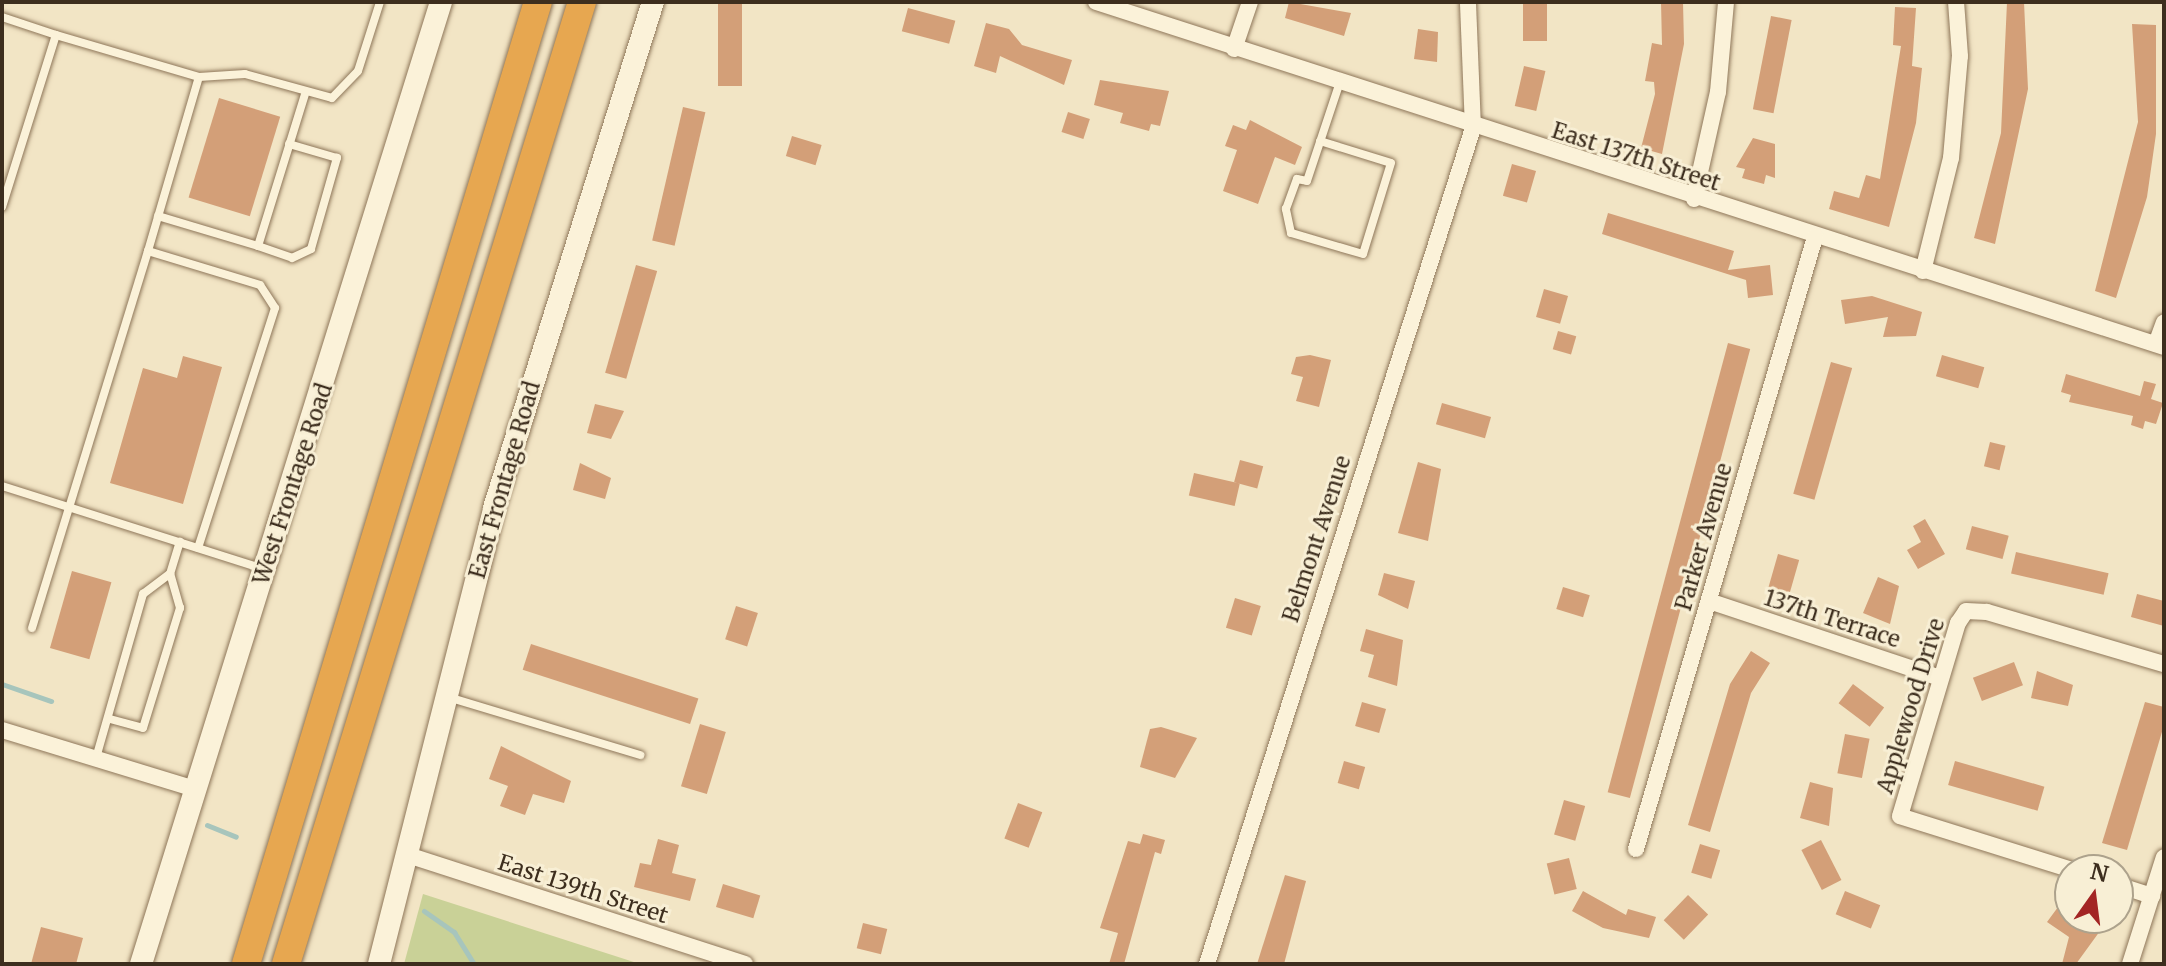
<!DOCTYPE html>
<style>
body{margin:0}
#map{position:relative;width:2166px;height:966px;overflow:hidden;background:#f2e5c5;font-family:Merriweather,serif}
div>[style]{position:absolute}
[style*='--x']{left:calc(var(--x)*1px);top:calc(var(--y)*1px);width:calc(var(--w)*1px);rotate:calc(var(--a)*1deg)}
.green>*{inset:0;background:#c9d197}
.stream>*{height:5px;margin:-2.5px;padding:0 2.5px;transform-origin:2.5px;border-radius:2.5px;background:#a7c5bc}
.building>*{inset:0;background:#d39f78;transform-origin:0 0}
.roads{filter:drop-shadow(0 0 2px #8e7659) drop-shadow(0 0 2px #8e7659)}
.lane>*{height:8px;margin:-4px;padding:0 4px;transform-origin:4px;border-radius:4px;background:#fbf2d9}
.street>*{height:16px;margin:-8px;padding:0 8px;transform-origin:8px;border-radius:8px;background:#fbf2d9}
.secondary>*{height:22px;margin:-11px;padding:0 11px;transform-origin:11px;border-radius:11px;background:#fbf2d9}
.highway>*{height:28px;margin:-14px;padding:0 14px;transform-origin:14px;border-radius:14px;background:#e7a750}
span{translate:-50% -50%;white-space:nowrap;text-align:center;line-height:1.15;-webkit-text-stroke:6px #f8efd5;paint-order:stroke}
.street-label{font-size:22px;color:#3d2e1e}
.frame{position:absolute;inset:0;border:4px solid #3d2e1e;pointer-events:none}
.north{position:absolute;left:2054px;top:854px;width:80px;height:80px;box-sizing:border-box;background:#f8efd5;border:2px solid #ada28c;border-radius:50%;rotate:14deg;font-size:22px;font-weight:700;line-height:32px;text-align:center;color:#3d2e1e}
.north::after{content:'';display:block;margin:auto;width:28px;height:36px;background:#a32524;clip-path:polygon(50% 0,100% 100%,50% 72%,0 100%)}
</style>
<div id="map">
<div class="green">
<div style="clip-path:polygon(423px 894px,640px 964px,404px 964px)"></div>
</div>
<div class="stream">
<div style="--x:2;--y:684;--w:52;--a:19.1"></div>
<div style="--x:207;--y:825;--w:31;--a:22"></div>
<div style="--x:424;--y:911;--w:37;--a:35"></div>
<div style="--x:454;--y:932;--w:38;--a:58"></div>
</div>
<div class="building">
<div style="left:718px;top:2px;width:24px;height:84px"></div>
<div style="clip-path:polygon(1289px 2px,1351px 13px,1344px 36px,1285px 18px)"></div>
<div style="left:1523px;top:2px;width:24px;height:39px"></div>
<div style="clip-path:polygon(1661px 2px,1683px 2px,1684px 44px,1662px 154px,1641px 148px,1655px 94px,1654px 82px,1645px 81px,1652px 43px,1662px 45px)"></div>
<div style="clip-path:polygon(2007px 2px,2024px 2px,2028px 89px,1995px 244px,1974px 238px,2001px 133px)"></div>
<div style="clip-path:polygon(1895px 7px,1916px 8px,1912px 66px,1922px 68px,1916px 123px,1889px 227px,1829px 209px,1834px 191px,1859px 198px,1866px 175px,1880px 179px,1901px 46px,1893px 45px)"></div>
<div style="left:908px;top:8px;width:49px;height:24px;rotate:15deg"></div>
<div style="left:1771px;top:16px;width:21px;height:95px;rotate:11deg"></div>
<div style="clip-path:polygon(986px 23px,1009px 29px,1022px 45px,1072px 60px,1064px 85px,1000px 56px,996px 73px,974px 66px)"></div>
<div style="clip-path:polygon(2132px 24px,2156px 25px,2156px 134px,2147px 197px,2116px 298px,2095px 291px,2138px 122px)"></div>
<div style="clip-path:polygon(1418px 29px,1438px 32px,1437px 62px,1414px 59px)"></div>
<div style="left:1524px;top:66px;width:22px;height:41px;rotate:13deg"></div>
<div style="clip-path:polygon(1100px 80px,1169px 91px,1160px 126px,1151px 124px,1149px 131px,1120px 123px,1123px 113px,1094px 105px)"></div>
<div style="left:219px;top:98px;width:64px;height:104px;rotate:17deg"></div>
<div style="left:683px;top:107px;width:23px;height:137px;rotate:13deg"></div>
<div style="left:1068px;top:112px;width:23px;height:21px;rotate:18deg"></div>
<div style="clip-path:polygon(1250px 120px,1302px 147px,1295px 165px,1275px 157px,1258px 204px,1223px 191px,1237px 150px,1225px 146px,1233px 125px,1246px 130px)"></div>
<div style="left:792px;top:136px;width:31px;height:21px;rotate:17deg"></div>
<div style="clip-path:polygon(1753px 138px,1775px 144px,1775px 178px,1766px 175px,1764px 184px,1742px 178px,1745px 169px,1736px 167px)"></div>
<div style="left:1512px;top:164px;width:25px;height:33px;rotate:16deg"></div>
<div style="clip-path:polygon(1608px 213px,1734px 251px,1728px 270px,1770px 265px,1773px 295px,1748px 298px,1746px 280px,1602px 234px)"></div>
<div style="left:636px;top:265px;width:22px;height:112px;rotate:16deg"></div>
<div style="left:1544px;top:289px;width:25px;height:29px;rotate:16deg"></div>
<div style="clip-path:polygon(1872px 296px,1922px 312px,1916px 336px,1883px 337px,1888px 317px,1845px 324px,1841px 300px)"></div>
<div style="left:1558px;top:331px;width:19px;height:19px;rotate:16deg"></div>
<div style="left:1728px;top:343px;width:23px;height:465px;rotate:15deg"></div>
<div style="clip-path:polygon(1310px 355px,1331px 360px,1319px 407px,1296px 401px,1303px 377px,1291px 374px,1296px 357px)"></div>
<div style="left:1942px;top:355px;width:44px;height:22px;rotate:16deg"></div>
<div style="clip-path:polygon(183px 356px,222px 367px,183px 504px,110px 483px,143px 368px,177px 378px)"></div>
<div style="left:1831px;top:362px;width:22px;height:137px;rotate:16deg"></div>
<div style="clip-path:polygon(2066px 374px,2140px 396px,2144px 381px,2156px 384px,2151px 399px,2163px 403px,2156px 424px,2145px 421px,2143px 429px,2131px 425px,2133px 416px,2069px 402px,2071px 395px,2061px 392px)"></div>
<div style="left:1442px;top:403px;width:51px;height:22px;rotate:16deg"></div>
<div style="clip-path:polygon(595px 404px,624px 411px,611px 439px,587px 433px)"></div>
<div style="left:1990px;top:442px;width:16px;height:25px;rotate:14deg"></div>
<div style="left:1240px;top:460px;width:24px;height:23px;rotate:15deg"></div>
<div style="clip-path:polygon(1418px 462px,1441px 469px,1428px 541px,1398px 533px)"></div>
<div style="clip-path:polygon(580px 463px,611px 478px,605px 499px,573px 490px)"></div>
<div style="left:1194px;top:473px;width:47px;height:23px;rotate:13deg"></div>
<div style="clip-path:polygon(1925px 519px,1945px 554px,1918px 569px,1907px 550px,1921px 542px,1913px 526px)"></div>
<div style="left:1972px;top:526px;width:38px;height:24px;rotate:15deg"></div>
<div style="left:2016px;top:552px;width:95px;height:22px;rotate:13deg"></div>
<div style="left:1778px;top:554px;width:22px;height:34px;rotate:16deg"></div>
<div style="left:72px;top:571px;width:41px;height:80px;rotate:16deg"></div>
<div style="clip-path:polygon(1384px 573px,1415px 581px,1408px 609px,1378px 595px)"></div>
<div style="clip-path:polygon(1878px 577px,1899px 586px,1890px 624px,1863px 613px)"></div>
<div style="left:1563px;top:587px;width:28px;height:23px;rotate:17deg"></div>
<div style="clip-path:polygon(2137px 594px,2164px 601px,2164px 626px,2131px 617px)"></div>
<div style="left:1235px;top:598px;width:27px;height:31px;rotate:17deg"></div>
<div style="left:736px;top:606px;width:23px;height:35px;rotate:18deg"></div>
<div style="clip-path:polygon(1366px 629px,1403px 640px,1397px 686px,1368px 677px,1374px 655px,1360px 651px)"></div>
<div style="left:531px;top:644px;width:176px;height:27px;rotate:18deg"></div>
<div style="clip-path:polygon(1751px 651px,1770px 663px,1751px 693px,1710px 832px,1688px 825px,1730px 684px)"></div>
<div style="left:2014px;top:662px;width:25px;height:44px;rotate:69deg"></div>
<div style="clip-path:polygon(2037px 671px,2073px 685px,2068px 706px,2031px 698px)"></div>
<div style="left:1853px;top:684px;width:39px;height:24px;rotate:37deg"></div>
<div style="left:1362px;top:702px;width:25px;height:25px;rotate:16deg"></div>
<div style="clip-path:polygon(2145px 702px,2164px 707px,2164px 725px,2127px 850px,2102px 843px)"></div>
<div style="left:700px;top:724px;width:27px;height:65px;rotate:17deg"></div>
<div style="clip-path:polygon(1161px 727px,1197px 738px,1175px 778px,1140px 767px,1150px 729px)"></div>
<div style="left:1845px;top:734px;width:25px;height:40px;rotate:11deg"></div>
<div style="clip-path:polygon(501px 746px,571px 781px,564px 803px,533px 794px,525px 815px,500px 806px,508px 786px,489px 779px)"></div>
<div style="left:1344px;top:761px;width:22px;height:23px;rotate:16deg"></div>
<div style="left:1955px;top:761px;width:93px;height:25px;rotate:16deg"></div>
<div style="clip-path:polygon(1810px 782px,1833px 788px,1829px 826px,1800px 818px)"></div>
<div style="left:1564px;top:800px;width:22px;height:36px;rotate:16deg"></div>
<div style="left:1018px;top:803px;width:26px;height:38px;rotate:21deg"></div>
<div style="clip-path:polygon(1143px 834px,1165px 840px,1161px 854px,1155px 852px,1124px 964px,1109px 964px,1118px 933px,1100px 928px,1128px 841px,1140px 844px)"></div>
<div style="clip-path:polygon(658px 839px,679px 845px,672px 873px,696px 879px,690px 901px,634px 887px,640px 863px,651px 865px)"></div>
<div style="left:1821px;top:840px;width:45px;height:22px;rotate:63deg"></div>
<div style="left:1700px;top:844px;width:21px;height:30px;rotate:17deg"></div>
<div style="left:1569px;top:858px;width:32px;height:23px;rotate:76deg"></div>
<div style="clip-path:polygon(1285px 875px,1306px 881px,1284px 964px,1257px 964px)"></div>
<div style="left:723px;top:884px;width:39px;height:24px;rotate:17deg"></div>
<div style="clip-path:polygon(1583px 891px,1626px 915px,1628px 909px,1656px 917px,1649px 938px,1603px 928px,1572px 911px)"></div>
<div style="left:1845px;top:891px;width:38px;height:25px;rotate:22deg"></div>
<div style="left:1688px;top:895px;width:28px;height:35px;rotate:44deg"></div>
<div style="clip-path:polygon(2061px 903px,2070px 918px,2100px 931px,2076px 964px,2062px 964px,2069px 937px,2047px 922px)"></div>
<div style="left:863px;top:923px;width:25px;height:26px;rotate:14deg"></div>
<div style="clip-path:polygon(41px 927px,83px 938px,76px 964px,31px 964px)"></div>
</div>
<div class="roads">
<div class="lane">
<div style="--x:2;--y:17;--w:57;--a:18.4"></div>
<div style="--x:1320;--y:141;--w:74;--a:17.2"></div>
<div style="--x:1391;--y:163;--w:95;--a:107.1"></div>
<div style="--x:1363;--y:254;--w:75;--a:-163.7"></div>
<div style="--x:1291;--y:233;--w:25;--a:-102"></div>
<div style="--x:1286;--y:209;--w:32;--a:-70"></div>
<div style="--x:1297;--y:179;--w:10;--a:11"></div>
<div style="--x:1307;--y:181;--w:101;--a:-71.6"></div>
<div style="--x:2;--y:207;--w:180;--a:-72.6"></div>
<div style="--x:56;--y:35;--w:149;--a:16.4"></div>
<div style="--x:158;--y:216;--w:104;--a:16.7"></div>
<div style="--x:258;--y:246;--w:159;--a:-72.8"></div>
<div style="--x:258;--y:246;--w:36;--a:19"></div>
<div style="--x:292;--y:258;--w:21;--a:-25"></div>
<div style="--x:311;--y:249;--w:95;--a:-74.1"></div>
<div style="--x:337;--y:158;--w:50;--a:-163.7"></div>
<div style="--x:2;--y:486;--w:275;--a:17.6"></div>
<div style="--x:198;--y:548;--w:252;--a:-72.2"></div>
<div style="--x:275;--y:308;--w:27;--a:-123"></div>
<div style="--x:260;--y:285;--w:117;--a:-163.1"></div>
<div style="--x:148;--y:251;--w:181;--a:-73.7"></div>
<div style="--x:199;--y:77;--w:46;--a:-3.7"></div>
<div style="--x:245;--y:74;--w:90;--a:15.4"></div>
<div style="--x:332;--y:98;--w:37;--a:-46"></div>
<div style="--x:358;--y:71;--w:72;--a:-72.3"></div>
<div style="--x:32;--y:628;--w:394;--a:-72.9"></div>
<div style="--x:448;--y:697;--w:201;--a:16.8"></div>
<div style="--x:110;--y:719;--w:34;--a:15"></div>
<div style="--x:143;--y:728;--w:126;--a:-72.9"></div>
<div style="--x:180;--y:608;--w:35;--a:-106"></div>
<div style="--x:96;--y:758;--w:171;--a:-74"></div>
<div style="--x:143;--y:594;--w:34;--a:-37"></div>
<div style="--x:170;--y:574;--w:34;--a:-73"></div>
</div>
<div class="street">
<div style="--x:1096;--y:2;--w:1122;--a:17.9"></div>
<div style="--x:1234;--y:49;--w:50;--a:-71.2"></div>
<div style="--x:1694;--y:199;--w:110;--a:-77.4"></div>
<div style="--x:1718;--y:92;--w:90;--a:-84.9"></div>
<div style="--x:1923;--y:271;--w:116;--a:-76.1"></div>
<div style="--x:1951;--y:158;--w:102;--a:-85"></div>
<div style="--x:1960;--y:56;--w:54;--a:-94.2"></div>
<div style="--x:2156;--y:344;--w:23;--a:-70"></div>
<div style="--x:1709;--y:601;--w:244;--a:18.4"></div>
<div style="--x:2;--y:730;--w:202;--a:17"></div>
<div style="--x:1636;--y:849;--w:638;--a:-73.7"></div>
<div style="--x:408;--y:855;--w:354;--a:17.9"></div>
<div style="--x:2072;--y:870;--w:180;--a:-162.6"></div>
<div style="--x:1900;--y:816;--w:202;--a:-73.3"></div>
<div style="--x:1958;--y:623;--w:14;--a:-56"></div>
<div style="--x:1966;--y:611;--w:21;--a:3"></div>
<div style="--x:1987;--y:612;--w:184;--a:16.4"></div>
<div style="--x:2118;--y:885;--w:36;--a:18"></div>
<div style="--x:1207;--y:964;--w:877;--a:-72.35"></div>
<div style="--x:1473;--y:128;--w:126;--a:-92.3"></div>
<div style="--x:2130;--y:964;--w:112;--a:-72.4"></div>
</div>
<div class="secondary">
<div style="--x:141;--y:964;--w:1008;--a:-72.68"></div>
<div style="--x:379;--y:964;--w:470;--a:-75.8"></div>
<div style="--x:494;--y:508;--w:530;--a:-72.56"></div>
</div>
<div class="highway">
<div style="--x:246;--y:964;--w:1005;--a:-73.12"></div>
<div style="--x:286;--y:964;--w:1007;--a:-72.9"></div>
</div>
</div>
<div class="street-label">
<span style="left:1636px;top:157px;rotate:18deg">East 137th Street</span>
<span style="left:505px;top:480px;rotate:-74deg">East Frontage Road</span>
<span style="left:293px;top:484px;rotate:-72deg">West Frontage Road</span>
<span style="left:1704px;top:537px;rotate:-74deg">Parker Avenue</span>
<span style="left:1317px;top:539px;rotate:-72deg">Belmont Avenue</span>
<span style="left:1832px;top:619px;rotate:18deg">137th Terrace</span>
<span style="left:1911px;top:706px;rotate:-73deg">Applewood Drive</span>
<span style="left:583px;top:889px;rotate:18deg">East 139th Street</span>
</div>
<div class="frame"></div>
<div class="north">N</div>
</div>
